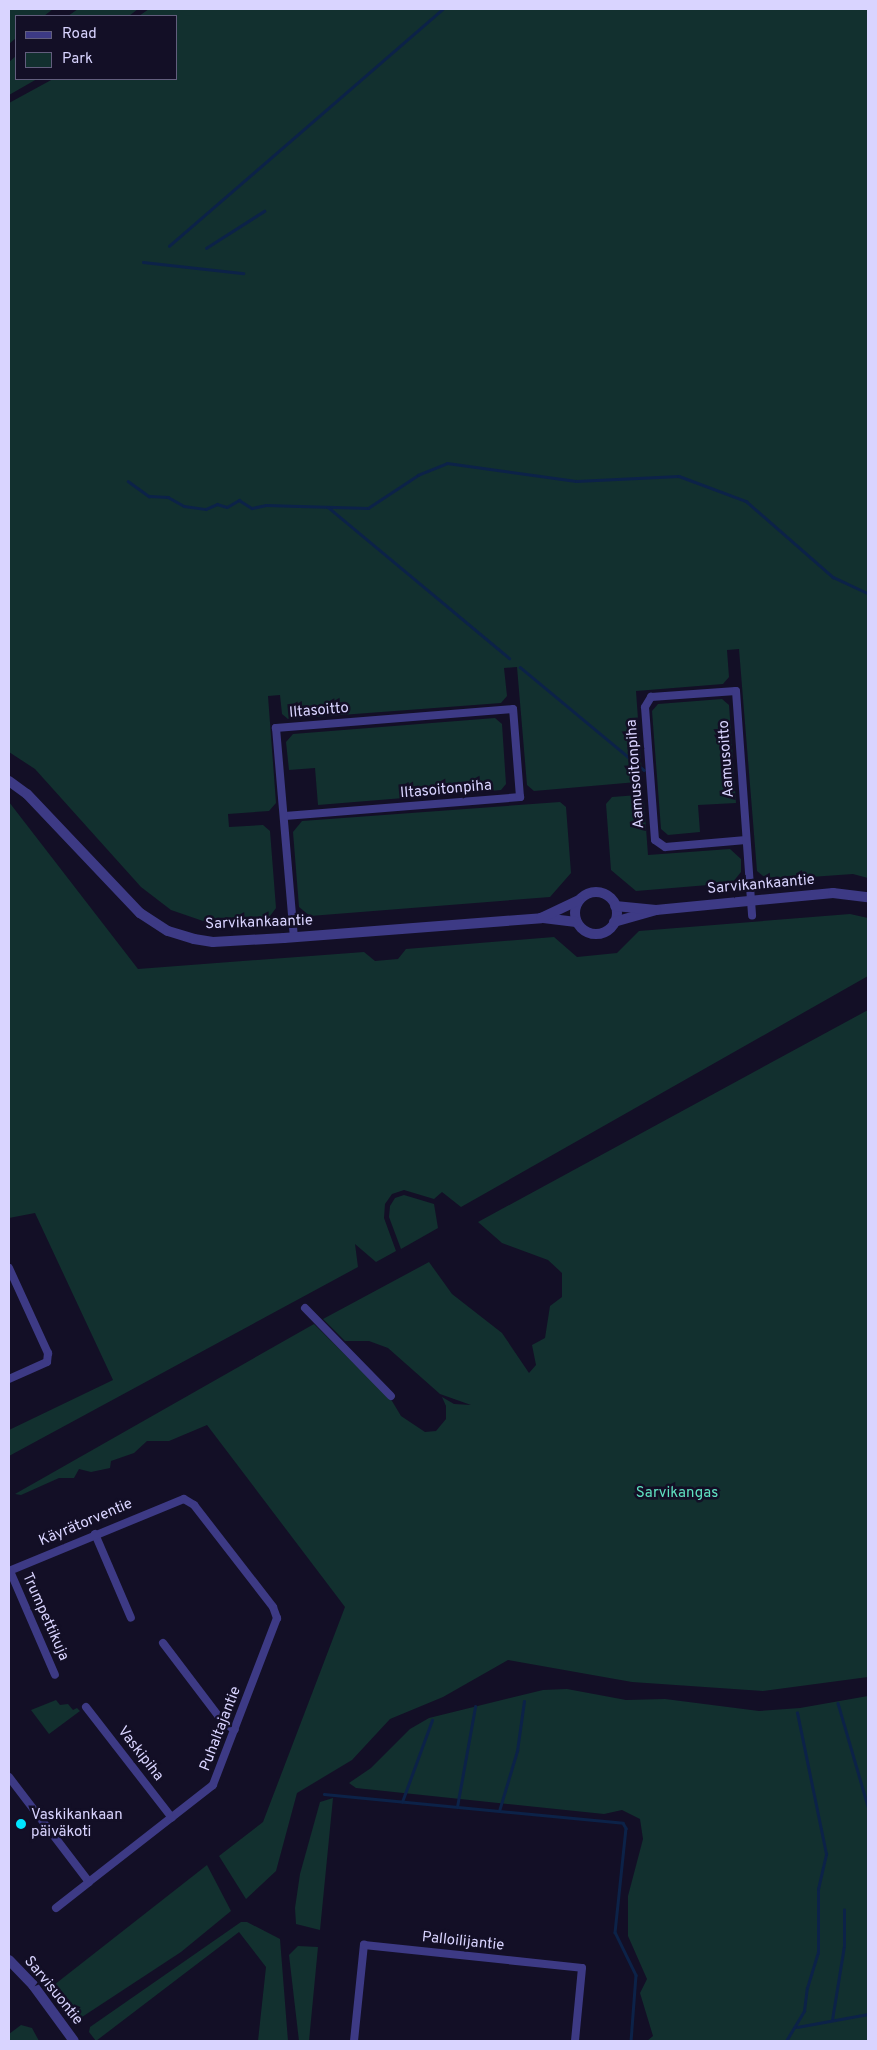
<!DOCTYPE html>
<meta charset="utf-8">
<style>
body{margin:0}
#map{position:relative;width:877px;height:2050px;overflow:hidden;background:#130f26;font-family:Overpass,sans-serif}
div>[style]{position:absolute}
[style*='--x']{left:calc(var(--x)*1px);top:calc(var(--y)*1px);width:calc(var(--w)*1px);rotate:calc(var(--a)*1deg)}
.green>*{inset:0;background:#12302f}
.stream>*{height:2.5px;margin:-1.25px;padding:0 1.25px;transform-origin:1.25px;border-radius:1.25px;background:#0c2248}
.minor>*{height:8px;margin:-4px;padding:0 4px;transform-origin:4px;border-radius:4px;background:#3d3a85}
.tertiary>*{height:10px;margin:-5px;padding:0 5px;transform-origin:5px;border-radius:5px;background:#3d3a85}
.tertiary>.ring{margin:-5px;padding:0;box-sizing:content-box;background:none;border:10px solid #3d3a85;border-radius:50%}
.dots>*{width:14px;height:14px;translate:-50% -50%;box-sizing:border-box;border:2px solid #130f26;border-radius:50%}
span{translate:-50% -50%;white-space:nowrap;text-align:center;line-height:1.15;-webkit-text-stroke:5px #130f26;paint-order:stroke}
.street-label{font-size:15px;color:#d9d4ff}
.park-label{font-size:15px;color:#5fe0c0}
.poi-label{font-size:15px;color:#d9d4ff}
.left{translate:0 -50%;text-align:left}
.frame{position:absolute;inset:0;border:10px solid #d9d4ff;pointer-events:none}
.legend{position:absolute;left:15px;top:15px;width:162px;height:65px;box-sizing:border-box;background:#130f26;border:1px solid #625e7d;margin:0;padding:6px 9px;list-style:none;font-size:15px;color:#d9d4ff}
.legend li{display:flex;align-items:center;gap:10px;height:25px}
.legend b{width:25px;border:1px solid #625e7d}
</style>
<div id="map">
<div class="green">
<div style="clip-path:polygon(9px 9px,53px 9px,44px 16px,16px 16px,16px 38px,9px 44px)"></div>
<div style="clip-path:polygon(78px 9px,138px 9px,129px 16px,68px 16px)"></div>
<div style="clip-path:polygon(149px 9px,868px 9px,868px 878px,853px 874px,768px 880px,757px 871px,739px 649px,727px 650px,729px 677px,723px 684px,636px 691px,642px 775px,637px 782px,534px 791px,527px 785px,517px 667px,504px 668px,507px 696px,501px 703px,288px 719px,282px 714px,280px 695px,268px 696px,276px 803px,269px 811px,228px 814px,229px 827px,263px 825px,270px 831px,276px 908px,267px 920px,203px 921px,171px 910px,141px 887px,35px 769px,9px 752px,9px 103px,53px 79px,176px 79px,176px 16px,139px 16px)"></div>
<div style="clip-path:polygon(16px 56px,16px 79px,37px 79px,9px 95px,9px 62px)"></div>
<div style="clip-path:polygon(722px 699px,729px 705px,736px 803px,698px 805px,700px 832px,668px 835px,661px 829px,652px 711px,658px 704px)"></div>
<div style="clip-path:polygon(495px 718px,502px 724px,506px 784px,501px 790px,318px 805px,315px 768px,289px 770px,286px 742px,293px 734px)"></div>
<div style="clip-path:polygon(638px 795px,644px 801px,648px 855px,730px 849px,741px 859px,741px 872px,732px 883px,636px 891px,611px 870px,606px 804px,612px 797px)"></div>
<div style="clip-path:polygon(9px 802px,138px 969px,364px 952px,375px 961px,398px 959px,406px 949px,554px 937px,577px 957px,617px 953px,639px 931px,850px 914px,868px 918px,868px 976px,461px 1207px,442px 1192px,434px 1199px,404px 1190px,392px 1194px,385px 1204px,384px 1218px,396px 1251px,376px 1262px,355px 1244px,358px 1267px,9px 1456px,9px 1430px,113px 1380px,35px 1213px,9px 1218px)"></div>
<div style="clip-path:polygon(560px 802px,566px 807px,571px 873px,550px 897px,310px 916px,299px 907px,293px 832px,302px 821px)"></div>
<div style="clip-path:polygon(868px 1010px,868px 1677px,763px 1691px,632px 1682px,508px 1660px,443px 1697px,390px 1719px,352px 1760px,297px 1793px,276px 1871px,246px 1899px,219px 1856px,263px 1822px,345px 1607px,207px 1425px,169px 1441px,147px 1441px,134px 1453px,111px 1461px,110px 1468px,91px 1472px,79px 1469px,74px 1478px,59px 1478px,21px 1495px,15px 1494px,314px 1324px,392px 1401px,401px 1416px,425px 1432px,436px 1431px,446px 1419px,446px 1406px,442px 1397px,454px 1404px,471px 1405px,440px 1394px,388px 1348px,369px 1341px,345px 1341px,323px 1319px,429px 1262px,452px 1294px,502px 1333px,529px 1373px,536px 1365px,532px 1345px,545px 1338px,550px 1306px,562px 1297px,562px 1273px,548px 1260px,502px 1243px,478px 1222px)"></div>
<div style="clip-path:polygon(404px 1195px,434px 1204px,438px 1228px,401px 1249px,389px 1217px,390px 1206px,395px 1198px)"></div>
<div style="clip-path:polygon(567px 1689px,626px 1700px,665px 1699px,759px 1711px,800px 1708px,868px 1696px,868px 2041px,647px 2041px,653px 2036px,640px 1993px,647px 1979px,628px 1936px,628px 1896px,643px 1839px,640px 1819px,622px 1810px,604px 1814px,356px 1788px,349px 1783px,371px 1768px,410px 1729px,429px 1718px,543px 1690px)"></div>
<div style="clip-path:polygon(56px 1700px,60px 1705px,68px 1704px,73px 1710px,77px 1708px,80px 1711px,49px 1734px,31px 1710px)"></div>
<div style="clip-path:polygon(333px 1798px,320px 1930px,296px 1924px,295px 1908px,300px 1874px,320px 1802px)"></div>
<div style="clip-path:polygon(207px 1865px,231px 1911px,181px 1952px,82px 2017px,54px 1985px)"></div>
<div style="clip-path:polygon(241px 1922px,247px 1922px,280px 1939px,288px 2041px,258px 2041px,266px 1967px,239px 1932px,96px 2041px,89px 2032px,90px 2027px)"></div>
<div style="clip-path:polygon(298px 1946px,318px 1947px,309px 2041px,299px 2041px,289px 1955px)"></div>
<div style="clip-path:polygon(21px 2025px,32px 2028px,39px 2041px,9px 2041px,9px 2034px)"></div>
</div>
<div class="stream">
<div style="--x:169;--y:246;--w:362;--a:-40.9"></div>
<div style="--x:206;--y:248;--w:69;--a:-32.5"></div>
<div style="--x:143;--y:262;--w:101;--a:6.3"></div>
<div style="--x:128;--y:481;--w:26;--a:36"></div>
<div style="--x:149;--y:496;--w:19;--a:3"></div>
<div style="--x:168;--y:497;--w:18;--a:29"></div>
<div style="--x:184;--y:506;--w:22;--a:8"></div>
<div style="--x:206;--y:509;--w:12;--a:-24"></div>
<div style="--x:217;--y:504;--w:10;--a:17"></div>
<div style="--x:227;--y:507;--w:14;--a:-30"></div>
<div style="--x:239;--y:500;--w:15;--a:32"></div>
<div style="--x:252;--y:508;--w:14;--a:-12"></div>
<div style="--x:266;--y:505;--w:102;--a:1.7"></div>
<div style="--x:368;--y:508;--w:60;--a:-33.4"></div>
<div style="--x:418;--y:475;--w:31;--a:-22"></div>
<div style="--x:447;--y:463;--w:130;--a:7.9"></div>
<div style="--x:576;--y:481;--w:103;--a:-2.8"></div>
<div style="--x:679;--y:476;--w:72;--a:20.5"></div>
<div style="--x:746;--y:501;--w:116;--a:41.1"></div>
<div style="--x:833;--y:577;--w:38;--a:25"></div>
<div style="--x:328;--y:507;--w:236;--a:39.8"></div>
<div style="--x:520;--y:667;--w:161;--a:39.7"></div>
<div style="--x:838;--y:1703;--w:107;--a:73.8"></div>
<div style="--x:324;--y:1794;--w:300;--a:5.5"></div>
<div style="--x:623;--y:1823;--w:6;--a:59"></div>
<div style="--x:626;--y:1828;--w:105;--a:96"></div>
<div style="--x:615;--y:1932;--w:48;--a:64"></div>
<div style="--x:636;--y:1975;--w:66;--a:94.3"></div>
<div style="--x:402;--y:1802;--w:87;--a:-69.9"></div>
<div style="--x:457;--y:1807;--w:102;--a:-79.8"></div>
<div style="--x:499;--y:1811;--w:63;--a:-73.3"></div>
<div style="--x:517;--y:1751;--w:50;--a:-82"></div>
<div style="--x:832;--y:2020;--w:75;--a:-80.8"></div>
<div style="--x:844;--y:1946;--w:36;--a:-90"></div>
<div style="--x:797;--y:2027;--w:72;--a:-10.4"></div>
<div style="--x:786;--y:2041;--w:35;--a:-59"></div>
<div style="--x:804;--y:2011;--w:23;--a:-83"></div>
<div style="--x:807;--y:1988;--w:37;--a:-73"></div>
<div style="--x:818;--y:1953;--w:64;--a:-90"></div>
<div style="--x:818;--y:1889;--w:36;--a:-77"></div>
<div style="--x:826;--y:1854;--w:144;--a:-101.6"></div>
</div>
<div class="minor">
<div style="--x:285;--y:816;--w:236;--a:-4.6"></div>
<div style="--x:520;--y:797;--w:88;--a:-94.5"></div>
<div style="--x:513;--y:709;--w:238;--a:175.4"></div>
<div style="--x:276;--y:728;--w:210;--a:85.1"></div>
<div style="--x:746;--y:840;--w:81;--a:175.1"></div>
<div style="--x:665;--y:847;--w:12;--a:-145"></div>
<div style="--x:655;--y:840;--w:133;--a:-94.3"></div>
<div style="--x:645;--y:707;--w:12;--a:-59"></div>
<div style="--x:651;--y:697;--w:85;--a:-4"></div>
<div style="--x:736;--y:691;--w:225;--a:85.9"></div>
<div style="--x:9;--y:1268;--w:94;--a:65.4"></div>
<div style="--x:48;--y:1353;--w:9;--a:96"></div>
<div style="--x:47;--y:1362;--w:42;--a:155.9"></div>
<div style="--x:305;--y:1308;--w:123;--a:45.7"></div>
<div style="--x:95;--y:1534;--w:91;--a:66.8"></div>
<div style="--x:9;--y:1571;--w:189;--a:-22.4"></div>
<div style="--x:184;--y:1499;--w:12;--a:31"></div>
<div style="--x:194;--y:1505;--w:129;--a:52.2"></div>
<div style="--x:273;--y:1607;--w:12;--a:70"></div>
<div style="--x:277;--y:1618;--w:179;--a:111"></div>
<div style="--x:213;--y:1785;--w:157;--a:142"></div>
<div style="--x:89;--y:1882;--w:132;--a:-127.3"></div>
<div style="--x:10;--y:1571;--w:113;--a:66.6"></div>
<div style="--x:163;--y:1643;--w:99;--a:52.8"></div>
<div style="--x:223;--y:1722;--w:14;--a:34"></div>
<div style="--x:86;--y:1707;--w:140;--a:52.2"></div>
<div style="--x:56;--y:1908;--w:42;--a:-38.2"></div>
<div style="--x:354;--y:2041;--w:97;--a:-84.1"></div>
<div style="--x:364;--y:1945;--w:219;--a:6"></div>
<div style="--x:582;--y:1968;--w:73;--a:95.5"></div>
</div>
<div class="tertiary">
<div style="--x:9;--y:781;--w:22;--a:36"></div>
<div style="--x:27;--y:794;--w:164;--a:46.5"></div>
<div style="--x:140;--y:913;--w:33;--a:33"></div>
<div style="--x:168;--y:931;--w:27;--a:17"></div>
<div style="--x:194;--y:939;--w:19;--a:9"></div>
<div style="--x:213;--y:942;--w:71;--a:-3.2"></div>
<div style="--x:284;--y:938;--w:258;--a:-4.4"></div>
<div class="ring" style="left:575px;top:892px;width:32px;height:32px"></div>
<div style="--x:656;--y:910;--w:178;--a:-5.5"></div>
<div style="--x:833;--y:893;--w:35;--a:7"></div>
<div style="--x:576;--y:922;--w:35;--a:-173"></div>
<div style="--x:541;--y:918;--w:42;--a:-25.3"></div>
<div style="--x:614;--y:922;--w:44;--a:-15.9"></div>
<div style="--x:656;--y:910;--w:41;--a:-174.4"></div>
<div style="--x:9;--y:1960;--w:35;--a:46"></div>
<div style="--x:33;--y:1985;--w:69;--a:53.8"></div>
</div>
<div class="dots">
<div style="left:21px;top:1824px;background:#00e5ff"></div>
</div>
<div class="street-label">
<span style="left:319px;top:711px;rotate:-5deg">Iltasoitto</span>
<span style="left:727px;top:759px;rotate:-94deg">Aamusoitto</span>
<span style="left:636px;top:774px;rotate:-94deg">Aamusoitonpiha</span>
<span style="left:446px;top:790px;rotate:-5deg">Iltasoitonpiha</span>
<span style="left:761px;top:885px;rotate:-5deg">Sarvikankaantie</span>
<span style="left:259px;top:923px;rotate:-2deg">Sarvikankaantie</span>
<span style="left:86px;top:1523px;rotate:-23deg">Käyrätorventie</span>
<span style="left:45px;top:1617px;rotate:66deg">Trumpettikuja</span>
<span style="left:221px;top:1729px;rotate:-69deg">Puhaltajantie</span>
<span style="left:140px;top:1754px;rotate:52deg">Vaskipiha</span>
<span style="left:463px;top:1942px;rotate:6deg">Palloilijantie</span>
<span style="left:53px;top:1991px;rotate:51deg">Sarvisuontie</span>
</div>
<div class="park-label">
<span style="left:677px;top:1494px">Sarvikangas</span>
</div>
<div class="poi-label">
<span class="left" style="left:31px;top:1824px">Vaskikankaan<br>päiväkoti</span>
</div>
<div class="frame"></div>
<ul class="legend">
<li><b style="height:6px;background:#3d3a85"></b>Road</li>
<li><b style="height:14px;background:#12302f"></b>Park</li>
</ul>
</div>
